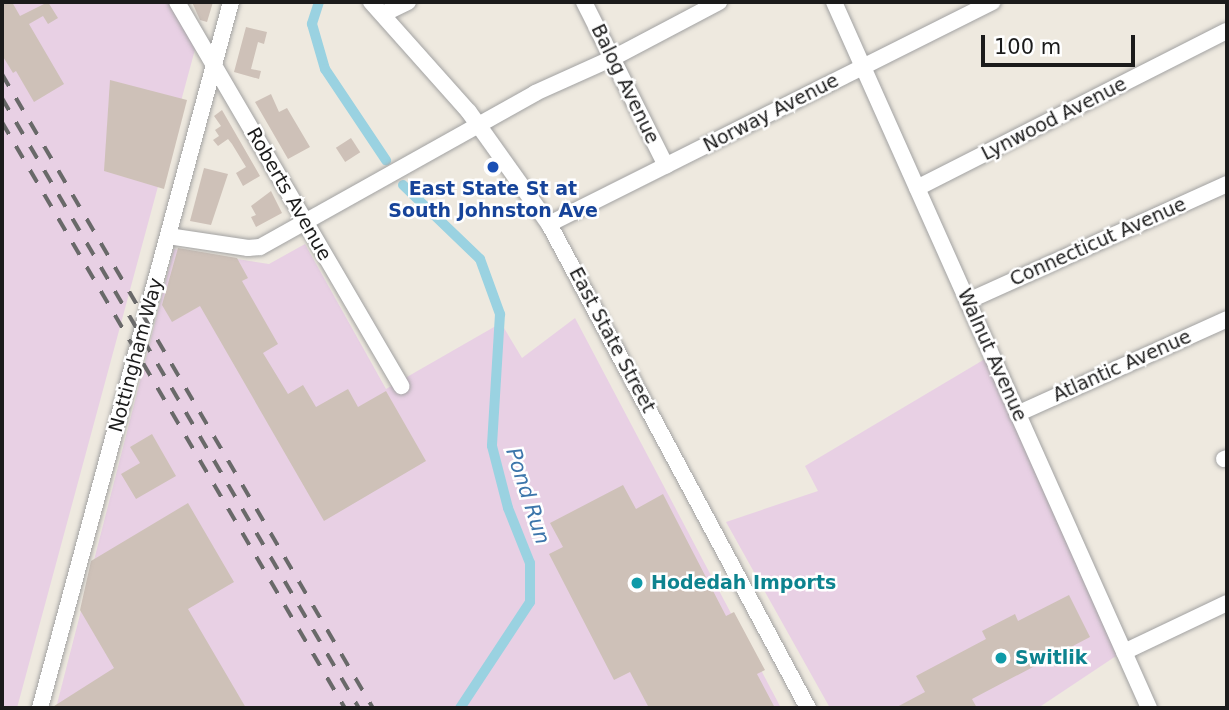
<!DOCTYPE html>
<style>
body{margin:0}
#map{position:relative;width:1229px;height:710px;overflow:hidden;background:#eee9df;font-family:"DejaVu Sans",sans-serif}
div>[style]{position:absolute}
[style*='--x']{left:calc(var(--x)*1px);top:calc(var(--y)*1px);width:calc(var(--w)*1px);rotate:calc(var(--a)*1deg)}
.industrial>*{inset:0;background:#e8d0e4}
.canal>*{height:10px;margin:-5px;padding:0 5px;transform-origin:5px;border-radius:5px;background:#9ad2e1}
.building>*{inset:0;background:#cec1b8;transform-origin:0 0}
.roads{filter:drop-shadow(0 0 2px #a2a2a2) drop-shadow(0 0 2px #a2a2a2)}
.minor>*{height:16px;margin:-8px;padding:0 8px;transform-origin:8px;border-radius:8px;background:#fff}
.rail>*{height:3.5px;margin-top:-1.75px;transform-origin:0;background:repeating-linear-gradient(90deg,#696969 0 14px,transparent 0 28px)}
.dots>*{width:19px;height:19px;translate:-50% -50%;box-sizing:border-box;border:4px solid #fff;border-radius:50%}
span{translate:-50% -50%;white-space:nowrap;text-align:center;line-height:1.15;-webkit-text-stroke:5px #fff;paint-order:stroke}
.street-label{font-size:19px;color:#1b1b1b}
.transit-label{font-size:19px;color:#164399;font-weight:700}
.culture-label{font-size:19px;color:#0d838f;font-weight:700}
.left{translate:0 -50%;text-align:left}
.water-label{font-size:21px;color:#3d76ab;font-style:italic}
.frame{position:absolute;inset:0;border:4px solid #1b1b1b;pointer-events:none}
.scale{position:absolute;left:981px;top:35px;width:154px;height:32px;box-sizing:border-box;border:4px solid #1b1b1b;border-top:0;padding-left:9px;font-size:21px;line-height:24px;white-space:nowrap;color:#1b1b1b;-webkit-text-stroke:5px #fff;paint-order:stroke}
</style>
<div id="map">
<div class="industrial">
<div style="clip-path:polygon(2px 2px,174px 2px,197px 42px,17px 708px,2px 708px)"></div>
<div style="clip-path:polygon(305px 244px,386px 389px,501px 323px,522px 358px,575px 318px,781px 708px,56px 708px,174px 249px,269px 264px)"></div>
<div style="clip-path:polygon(990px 356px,1122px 652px,1038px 708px,830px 708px,726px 522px,818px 491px,805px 466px)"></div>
</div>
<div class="canal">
<div style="--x:319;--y:2;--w:23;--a:108"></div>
<div style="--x:312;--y:24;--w:47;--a:73.9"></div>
<div style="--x:325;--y:69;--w:110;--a:56.2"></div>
<div style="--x:403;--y:185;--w:107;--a:43.9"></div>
<div style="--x:480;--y:259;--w:59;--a:70"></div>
<div style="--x:500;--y:314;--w:132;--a:93.5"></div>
<div style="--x:492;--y:446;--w:64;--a:75.5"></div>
<div style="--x:508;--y:508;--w:59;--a:68.2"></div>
<div style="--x:530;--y:563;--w:39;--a:90"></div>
<div style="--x:530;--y:602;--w:127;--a:123.4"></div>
</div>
<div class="building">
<div style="clip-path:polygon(2px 2px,12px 2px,20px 16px,48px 2px,58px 18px,48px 24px,43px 16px,29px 24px,64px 84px,34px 102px,16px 71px,13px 73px,2px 55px)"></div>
<div style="clip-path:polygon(192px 2px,213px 2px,207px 22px,200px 20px)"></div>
<div style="clip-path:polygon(246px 27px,267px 32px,264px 44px,258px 42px,251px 69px,261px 71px,259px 79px,234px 72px)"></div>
<div style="clip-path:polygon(110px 80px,187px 100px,164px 189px,104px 171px)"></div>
<div style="clip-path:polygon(271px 94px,279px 112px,287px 108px,310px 147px,288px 159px,255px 102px)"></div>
<div style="clip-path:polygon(222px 110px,260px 176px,243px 186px,236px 173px,246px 167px,232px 144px,228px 139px,218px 146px,213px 140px,219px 136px,215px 130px,221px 126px,214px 116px)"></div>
<div style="left:351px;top:138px;width:17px;height:18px;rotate:57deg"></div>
<div style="clip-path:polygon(204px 168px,228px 174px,211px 225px,190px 221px)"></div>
<div style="clip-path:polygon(271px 191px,282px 213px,256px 227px,251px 217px,256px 215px,251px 206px)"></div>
<div style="clip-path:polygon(178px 248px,237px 258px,248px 278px,242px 281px,278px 344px,263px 353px,288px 394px,303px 385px,316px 407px,348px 389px,358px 407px,386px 391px,426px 461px,324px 521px,200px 306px,172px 322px,162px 305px)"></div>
<div style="clip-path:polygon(152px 434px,176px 476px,136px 499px,121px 474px,140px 463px,130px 447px)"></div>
<div style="clip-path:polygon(623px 485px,636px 509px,663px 494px,726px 616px,734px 612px,765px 670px,757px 674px,775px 708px,649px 708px,630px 672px,614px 680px,549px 554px,563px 547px,550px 523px)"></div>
<div style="clip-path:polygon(188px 503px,234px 582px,188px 609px,246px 708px,51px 708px,114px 668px,80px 610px,91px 561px)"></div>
<div style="clip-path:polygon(1069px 595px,1090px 637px,972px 699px,977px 708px,895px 708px,925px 692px,916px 676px,986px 639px,982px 631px,1015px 614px,1018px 621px)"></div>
</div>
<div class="roads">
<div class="minor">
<div style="--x:177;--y:2;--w:445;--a:59.7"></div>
<div style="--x:371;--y:2;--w:147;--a:48.3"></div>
<div style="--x:469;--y:112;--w:138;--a:54.5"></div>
<div style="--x:549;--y:224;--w:549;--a:61.85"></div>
<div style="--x:584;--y:2;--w:183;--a:63.4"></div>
<div style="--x:834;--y:2;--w:773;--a:65.95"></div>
<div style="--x:383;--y:14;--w:28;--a:-26"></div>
<div style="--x:917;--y:188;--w:347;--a:-26.9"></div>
<div style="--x:549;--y:224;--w:496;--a:-26.6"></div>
<div style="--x:168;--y:236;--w:81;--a:8.5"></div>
<div style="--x:248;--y:248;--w:12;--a:-5"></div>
<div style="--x:260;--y:247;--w:315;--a:-29.2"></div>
<div style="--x:535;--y:93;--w:85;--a:-24.2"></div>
<div style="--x:613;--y:58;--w:120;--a:-27.8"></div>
<div style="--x:968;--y:301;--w:284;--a:-24.3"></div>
<div style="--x:1017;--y:414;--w:230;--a:-24.3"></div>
<div style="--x:1224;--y:459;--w:3;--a:-18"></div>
<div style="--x:1124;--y:652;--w:114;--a:-25.4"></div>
<div style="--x:40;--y:708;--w:731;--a:-74.86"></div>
</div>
</div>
<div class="rail">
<div style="--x:2;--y:74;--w:735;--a:59.66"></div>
<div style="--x:2;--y:98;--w:707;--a:59.66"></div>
<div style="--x:2;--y:122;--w:679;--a:59.66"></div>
</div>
<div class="dots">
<div style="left:493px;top:167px;background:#1a4fb4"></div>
<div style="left:637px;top:583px;background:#0f9aa8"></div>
<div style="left:1001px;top:658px;background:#0f9aa8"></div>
</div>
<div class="street-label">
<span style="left:625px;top:84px;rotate:64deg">Balog Avenue</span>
<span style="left:771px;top:113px;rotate:-27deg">Norway Avenue</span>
<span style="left:1054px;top:119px;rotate:-27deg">Lynwood Avenue</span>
<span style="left:289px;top:194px;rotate:60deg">Roberts Avenue</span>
<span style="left:1098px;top:242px;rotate:-24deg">Connecticut Avenue</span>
<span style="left:612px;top:340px;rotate:62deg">East State Street</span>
<span style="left:136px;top:355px;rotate:-75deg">Nottingham Way</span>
<span style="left:992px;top:355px;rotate:66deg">Walnut Avenue</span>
<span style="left:1122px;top:366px;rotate:-24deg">Atlantic Avenue</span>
</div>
<div class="transit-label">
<span style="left:493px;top:200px">East State St at<br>South Johnston Ave</span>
</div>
<div class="culture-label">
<span class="left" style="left:651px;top:583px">Hodedah Imports</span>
<span class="left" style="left:1015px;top:658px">Switlik</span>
</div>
<div class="water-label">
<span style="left:528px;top:496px;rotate:72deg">Pond Run</span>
</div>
<div class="frame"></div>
<div class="scale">100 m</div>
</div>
